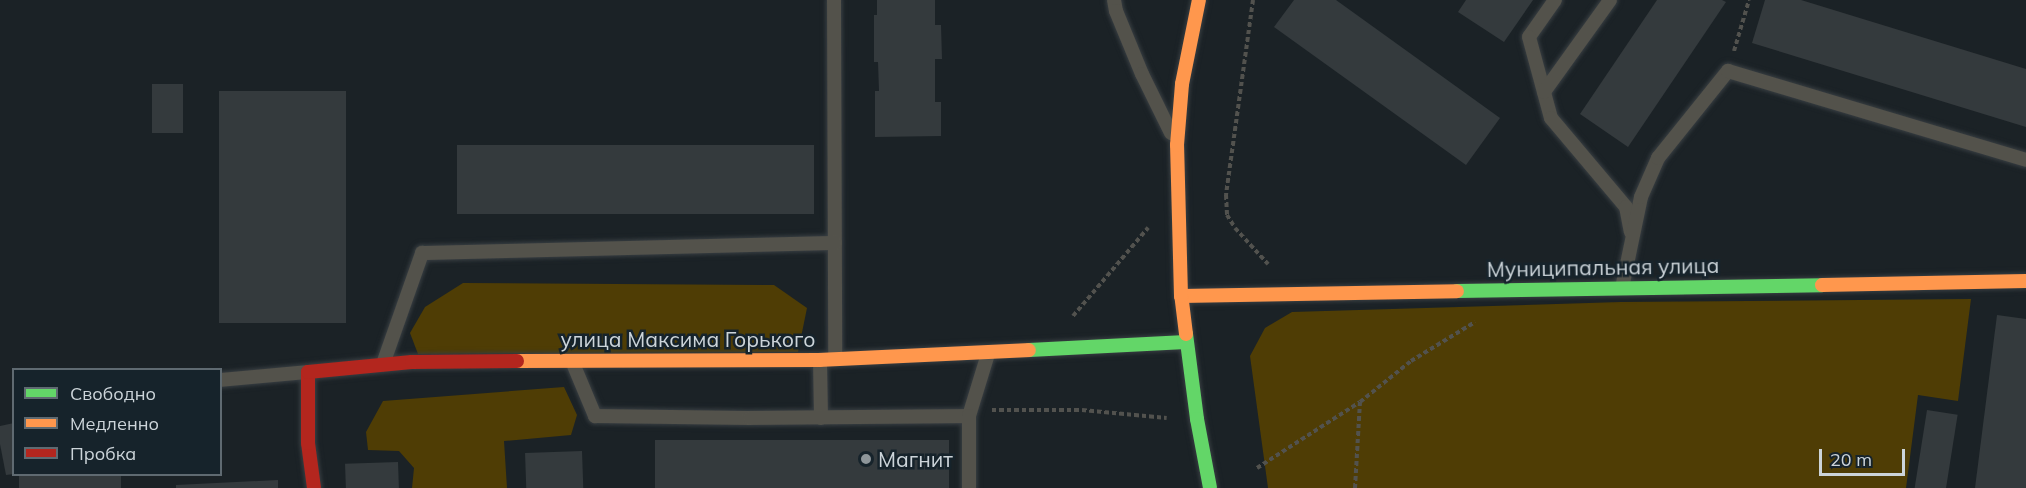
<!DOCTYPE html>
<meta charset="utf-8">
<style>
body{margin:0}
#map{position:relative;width:2026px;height:488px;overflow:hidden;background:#1b2226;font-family:Mulish,sans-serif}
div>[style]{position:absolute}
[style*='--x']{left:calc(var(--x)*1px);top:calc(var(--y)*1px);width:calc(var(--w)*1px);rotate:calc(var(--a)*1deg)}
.green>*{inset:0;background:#4f3d05}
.building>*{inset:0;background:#343a3d;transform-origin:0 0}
.path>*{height:4px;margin-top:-2px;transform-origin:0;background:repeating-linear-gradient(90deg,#52524e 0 4.5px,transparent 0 7.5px)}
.roads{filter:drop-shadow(0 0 2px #383e42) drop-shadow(0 0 2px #383e42)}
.lane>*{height:14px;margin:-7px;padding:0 7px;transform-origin:7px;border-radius:7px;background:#53524b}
.fast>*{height:14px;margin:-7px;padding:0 7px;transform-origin:7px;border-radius:7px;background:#63d668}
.slow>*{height:14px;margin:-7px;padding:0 7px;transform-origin:7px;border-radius:7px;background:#ff974d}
.jam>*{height:14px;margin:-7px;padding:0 7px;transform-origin:7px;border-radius:7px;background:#b3261e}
.dots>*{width:16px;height:16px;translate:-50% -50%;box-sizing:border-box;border:3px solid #16232b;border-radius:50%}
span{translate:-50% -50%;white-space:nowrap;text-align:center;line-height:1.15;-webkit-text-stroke:5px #16232b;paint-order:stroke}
.street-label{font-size:21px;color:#ccd4d9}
.poi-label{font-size:21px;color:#ccd4d9}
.left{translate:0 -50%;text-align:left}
.legend{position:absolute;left:12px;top:368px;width:210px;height:108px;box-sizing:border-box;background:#16232b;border:2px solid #5f6a71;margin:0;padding:8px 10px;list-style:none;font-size:18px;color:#ccd4d9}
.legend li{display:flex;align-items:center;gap:12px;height:30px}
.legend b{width:30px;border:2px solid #5f6a71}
.scale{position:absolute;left:1819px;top:449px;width:86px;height:27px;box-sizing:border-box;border:3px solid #ccd4d9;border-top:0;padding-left:8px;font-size:18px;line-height:21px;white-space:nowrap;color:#ccd4d9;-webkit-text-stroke:4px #16232b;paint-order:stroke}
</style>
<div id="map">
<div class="green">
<div style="clip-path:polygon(463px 283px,774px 285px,807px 308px,798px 352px,418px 354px,410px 333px,425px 307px)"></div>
<div style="clip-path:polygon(1971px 299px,1958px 401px,1918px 395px,1906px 488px,1268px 488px,1250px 356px,1265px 328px,1292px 312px,1621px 302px)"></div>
<div style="clip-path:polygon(564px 387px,577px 415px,571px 435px,504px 441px,507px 488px,412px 488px,414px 468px,399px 451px,368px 450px,366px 432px,383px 401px)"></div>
</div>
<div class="building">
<div style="clip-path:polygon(877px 0,935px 0,935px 25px,941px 25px,942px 59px,935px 59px,935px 102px,941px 102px,941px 136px,875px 137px,875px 91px,879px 91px,878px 62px,874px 62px,874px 15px,877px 15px)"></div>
<div style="clip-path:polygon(1294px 0,1336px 0,1500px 118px,1466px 165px,1274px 27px)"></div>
<div style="clip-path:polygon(1466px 0,1533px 0,1504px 42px,1458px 12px)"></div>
<div style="clip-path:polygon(1657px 0,1722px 0,1726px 2px,1628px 147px,1580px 114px)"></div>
<div style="clip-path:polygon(1765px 0,1801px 0,2026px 69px,2026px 127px,1752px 43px)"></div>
<div style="left:152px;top:84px;width:31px;height:49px"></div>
<div style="left:219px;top:91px;width:127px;height:232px"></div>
<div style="left:814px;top:145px;width:69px;height:357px;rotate:90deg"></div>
<div style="clip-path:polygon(1997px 315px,2026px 319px,2026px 488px,1975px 488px)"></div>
<div style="left:1927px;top:410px;width:31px;height:79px;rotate:9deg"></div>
<div style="clip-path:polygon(14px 423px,14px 474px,6px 475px,0 444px,0 426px)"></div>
<div style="left:655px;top:440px;width:294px;height:48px"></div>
<div style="left:582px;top:451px;width:37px;height:57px;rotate:88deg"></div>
<div style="left:398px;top:462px;width:26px;height:53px;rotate:88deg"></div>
<div style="left:19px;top:474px;width:102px;height:14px"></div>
<div style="clip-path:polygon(278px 480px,278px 488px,176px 488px,176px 485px)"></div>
</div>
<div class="path">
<div style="--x:1253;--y:0;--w:197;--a:97.9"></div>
<div style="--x:1226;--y:195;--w:20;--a:87"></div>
<div style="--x:1227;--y:215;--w:15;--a:58"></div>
<div style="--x:1235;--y:228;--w:49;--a:47.5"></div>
<div style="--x:1734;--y:51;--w:53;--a:-73.6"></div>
<div style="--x:1073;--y:316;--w:116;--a:-49.6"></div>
<div style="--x:992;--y:410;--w:90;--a:0"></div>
<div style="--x:1082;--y:410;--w:85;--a:5.4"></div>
<div style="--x:1257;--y:468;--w:122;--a:-32.7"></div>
<div style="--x:1360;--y:402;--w:65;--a:-38.8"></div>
<div style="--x:1411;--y:361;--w:75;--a:-31.4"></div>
<div style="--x:1355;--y:488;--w:86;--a:-86.7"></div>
</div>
<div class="roads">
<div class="lane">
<div style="--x:834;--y:0;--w:359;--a:89.8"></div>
<div style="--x:1114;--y:0;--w:11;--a:80"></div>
<div style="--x:1116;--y:11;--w:68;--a:67.6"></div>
<div style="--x:1142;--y:74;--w:66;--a:63.8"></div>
<div style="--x:1555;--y:0;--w:45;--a:125.1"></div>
<div style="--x:1529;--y:37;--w:84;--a:74.8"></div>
<div style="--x:1551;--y:118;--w:116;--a:49.9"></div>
<div style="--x:1626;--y:207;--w:25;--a:79"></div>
<div style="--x:1544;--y:92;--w:113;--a:-54.3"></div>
<div style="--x:1622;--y:288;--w:93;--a:-78.2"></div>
<div style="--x:1641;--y:197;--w:43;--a:-66.4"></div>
<div style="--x:1658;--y:158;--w:112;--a:-51.2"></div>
<div style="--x:1728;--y:71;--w:311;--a:16.6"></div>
<div style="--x:820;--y:360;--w:58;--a:89"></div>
<div style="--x:572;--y:361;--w:60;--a:67.3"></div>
<div style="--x:595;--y:416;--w:155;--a:0.7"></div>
<div style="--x:750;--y:418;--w:219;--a:-0.5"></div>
<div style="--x:969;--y:416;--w:65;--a:-73"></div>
<div style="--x:383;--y:364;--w:118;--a:-70.6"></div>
<div style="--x:422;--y:253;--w:413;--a:-1.4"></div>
<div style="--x:220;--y:380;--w:88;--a:-5.2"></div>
<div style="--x:969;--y:488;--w:72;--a:-90"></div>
</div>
<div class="fast">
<div style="--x:1457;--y:291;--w:365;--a:-0.9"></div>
<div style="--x:1186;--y:334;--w:86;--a:82.6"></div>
<div style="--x:1197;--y:419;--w:70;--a:79.3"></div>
<div style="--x:1029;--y:350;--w:157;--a:-2.9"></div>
</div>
<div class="slow">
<div style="--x:1822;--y:285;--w:204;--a:-1.1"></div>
<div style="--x:1181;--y:296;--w:276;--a:-1"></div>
<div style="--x:1186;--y:334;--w:38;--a:-97"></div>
<div style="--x:1181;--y:296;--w:151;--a:-91.5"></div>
<div style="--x:1177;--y:145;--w:61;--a:-85.3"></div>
<div style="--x:1182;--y:84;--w:86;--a:-78.6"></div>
<div style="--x:517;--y:361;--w:303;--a:-0.2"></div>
<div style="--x:820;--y:360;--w:209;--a:-2.7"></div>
</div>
<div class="jam">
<div style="--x:314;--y:488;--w:45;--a:-97.6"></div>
<div style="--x:308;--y:443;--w:71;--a:-90"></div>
<div style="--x:308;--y:372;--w:104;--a:-5.5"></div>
<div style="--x:412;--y:362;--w:105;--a:-0.5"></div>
</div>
</div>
<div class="dots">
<div style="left:866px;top:459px;background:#8e969a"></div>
</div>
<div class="street-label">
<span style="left:1603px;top:267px;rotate:-1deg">Муниципальная улица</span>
<span style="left:688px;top:339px">улица Максима Горького</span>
</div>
<div class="poi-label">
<span class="left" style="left:878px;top:459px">Магнит</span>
</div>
<ul class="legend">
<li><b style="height:8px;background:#63d668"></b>Свободно</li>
<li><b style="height:8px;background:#ff974d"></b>Медленно</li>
<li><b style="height:8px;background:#b3261e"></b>Пробка</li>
</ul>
<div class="scale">20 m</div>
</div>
